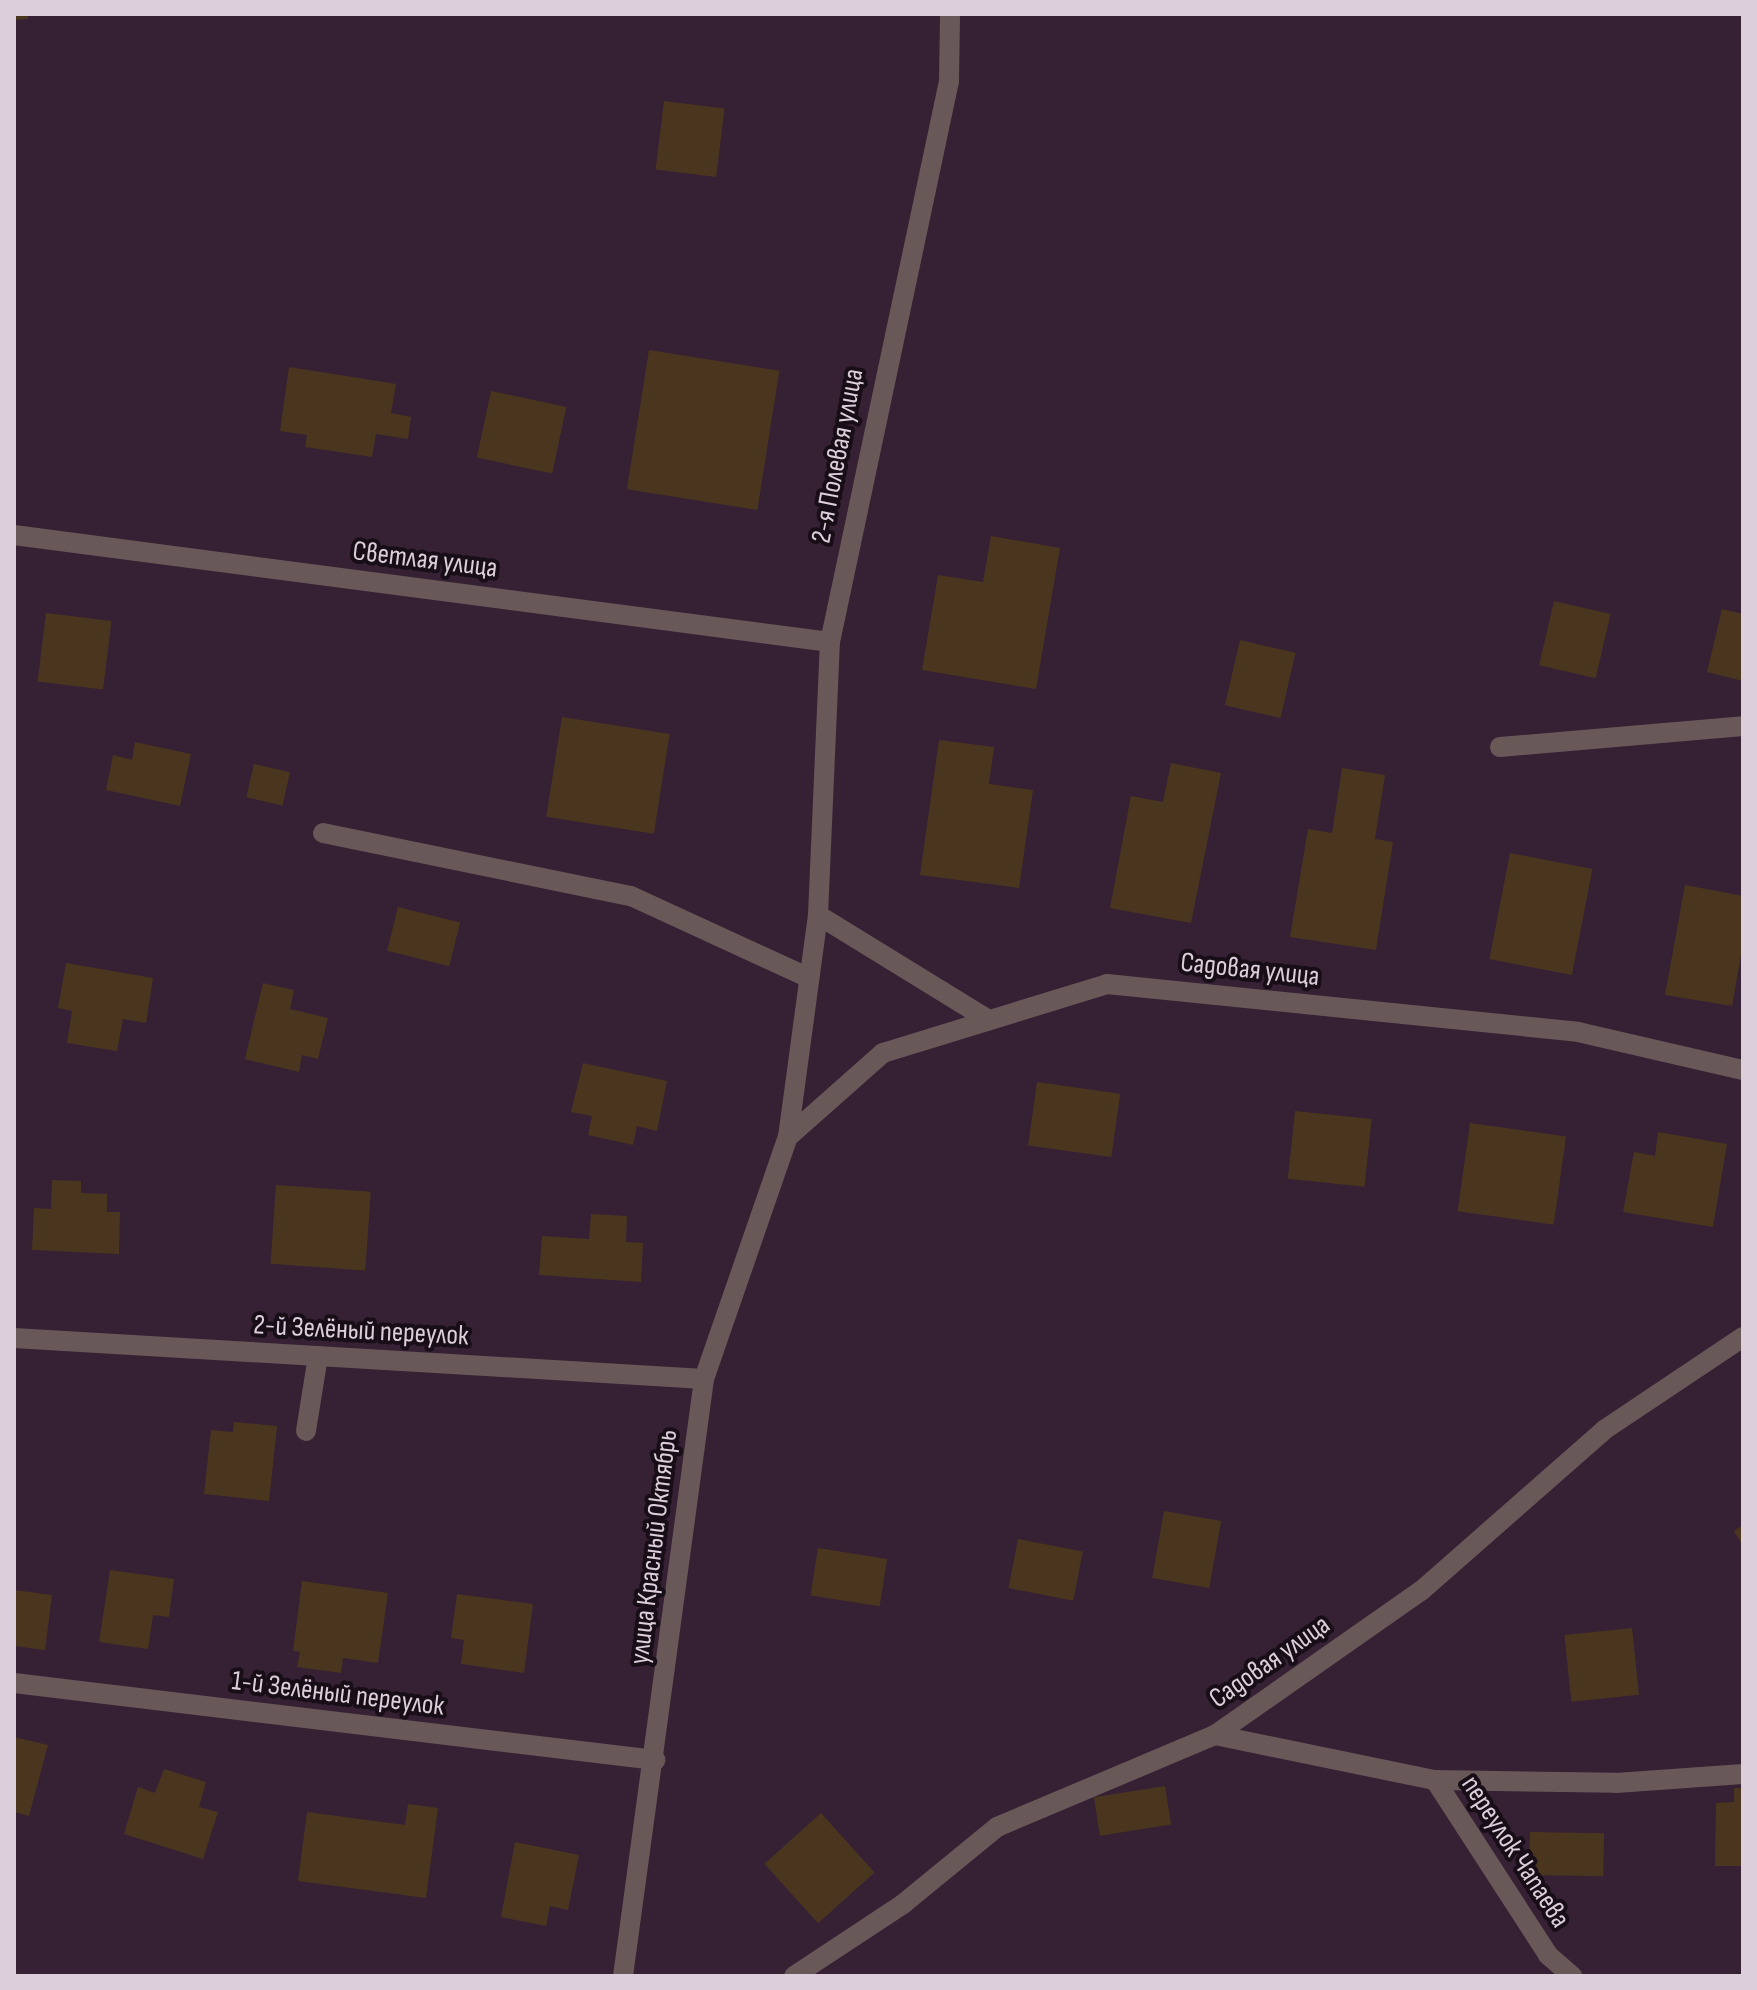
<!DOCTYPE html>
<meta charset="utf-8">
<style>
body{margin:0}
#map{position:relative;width:1757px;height:1990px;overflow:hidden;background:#362034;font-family:"Sofia Sans Condensed",sans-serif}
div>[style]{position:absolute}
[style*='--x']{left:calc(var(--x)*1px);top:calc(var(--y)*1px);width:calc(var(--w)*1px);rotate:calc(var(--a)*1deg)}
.building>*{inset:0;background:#4a361f;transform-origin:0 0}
.service>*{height:20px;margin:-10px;padding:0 10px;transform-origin:10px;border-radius:10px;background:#685858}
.minor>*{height:20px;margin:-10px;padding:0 10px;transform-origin:10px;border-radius:10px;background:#685858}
span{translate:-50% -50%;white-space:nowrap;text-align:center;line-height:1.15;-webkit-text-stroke:8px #180e17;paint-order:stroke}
.street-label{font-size:28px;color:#dcceda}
.frame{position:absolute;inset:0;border:16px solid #dcceda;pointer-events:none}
</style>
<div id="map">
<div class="building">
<div style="clip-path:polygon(14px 14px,28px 14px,28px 19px,14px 20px)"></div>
<div style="left:664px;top:101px;width:61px;height:69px;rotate:7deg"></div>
<div style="left:649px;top:350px;width:132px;height:141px;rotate:9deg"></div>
<div style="clip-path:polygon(289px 367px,396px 384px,391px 413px,411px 417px,408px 439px,376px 434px,372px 457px,305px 447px,307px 435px,280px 431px)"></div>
<div style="left:491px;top:391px;width:77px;height:68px;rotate:12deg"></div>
<div style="clip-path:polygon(991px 536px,1060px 548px,1036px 689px,922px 670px,938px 575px,983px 582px)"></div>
<div style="left:1554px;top:601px;width:58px;height:66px;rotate:13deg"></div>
<div style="clip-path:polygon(1722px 609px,1743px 614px,1743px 681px,1707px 672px)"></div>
<div style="left:46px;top:613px;width:66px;height:69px;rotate:7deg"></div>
<div style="left:1240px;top:640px;width:57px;height:67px;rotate:13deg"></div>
<div style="left:562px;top:717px;width:109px;height:101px;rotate:9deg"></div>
<div style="clip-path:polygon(939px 740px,994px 747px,989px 784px,1033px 790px,1019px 888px,920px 875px)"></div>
<div style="clip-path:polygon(135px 742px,191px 754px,180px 806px,106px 790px,113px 755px,132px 760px)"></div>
<div style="clip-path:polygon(1171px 763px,1221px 773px,1191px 923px,1110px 908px,1131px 796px,1163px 802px)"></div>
<div style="left:254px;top:764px;width:37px;height:34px;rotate:13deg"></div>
<div style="clip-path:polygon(1342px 768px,1385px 775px,1375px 839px,1393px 842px,1376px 950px,1290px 937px,1308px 829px,1332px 833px)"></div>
<div style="left:1510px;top:853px;width:84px;height:108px;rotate:11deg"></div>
<div style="clip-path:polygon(1685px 885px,1743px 896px,1743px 944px,1732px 1006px,1665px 995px)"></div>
<div style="left:398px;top:907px;width:64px;height:45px;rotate:14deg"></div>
<div style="clip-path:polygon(66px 963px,153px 978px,146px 1023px,123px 1019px,117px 1051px,67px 1043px,72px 1011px,58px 1008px)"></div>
<div style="clip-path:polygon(263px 983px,294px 990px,290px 1009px,328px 1018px,318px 1059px,302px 1055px,299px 1072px,245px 1059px)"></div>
<div style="clip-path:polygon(583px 1063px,667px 1081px,657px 1131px,637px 1126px,633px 1145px,588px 1135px,592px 1116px,571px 1112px)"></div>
<div style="left:1037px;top:1082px;width:84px;height:64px;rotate:8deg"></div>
<div style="left:1295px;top:1111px;width:77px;height:68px;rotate:6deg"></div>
<div style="left:1470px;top:1123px;width:97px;height:89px;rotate:8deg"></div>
<div style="clip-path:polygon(1658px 1132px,1727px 1144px,1713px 1227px,1623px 1212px,1634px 1152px,1655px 1156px)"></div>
<div style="clip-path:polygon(52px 1180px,81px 1181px,81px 1193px,107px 1194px,107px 1212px,120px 1212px,119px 1254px,32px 1250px,34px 1208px,51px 1209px)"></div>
<div style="left:276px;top:1185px;width:95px;height:79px;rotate:4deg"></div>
<div style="clip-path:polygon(591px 1214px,627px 1216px,626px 1242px,643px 1243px,641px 1282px,539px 1275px,542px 1236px,589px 1239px)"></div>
<div style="clip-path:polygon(234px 1422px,277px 1426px,269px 1501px,204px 1494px,211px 1430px,233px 1432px)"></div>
<div style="left:1164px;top:1511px;width:58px;height:68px;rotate:10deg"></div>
<div style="clip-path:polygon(1743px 1525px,1743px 1546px,1734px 1531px)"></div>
<div style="left:1018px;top:1539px;width:66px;height:50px;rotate:11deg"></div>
<div style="left:818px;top:1548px;width:70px;height:48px;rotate:9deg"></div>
<div style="clip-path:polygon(110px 1570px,174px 1579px,169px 1617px,153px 1615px,148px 1649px,99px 1642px)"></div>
<div style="clip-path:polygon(302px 1581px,388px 1593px,378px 1663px,343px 1658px,341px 1673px,297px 1667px,300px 1652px,293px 1651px)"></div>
<div style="clip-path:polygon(14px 1590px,52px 1595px,45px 1650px,14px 1646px)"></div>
<div style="clip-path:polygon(457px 1594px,533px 1604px,524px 1673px,461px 1664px,464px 1640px,451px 1638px)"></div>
<div style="left:1632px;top:1628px;width:67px;height:68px;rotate:84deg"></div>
<div style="clip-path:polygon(14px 1737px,48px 1745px,29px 1816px,14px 1812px)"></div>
<div style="clip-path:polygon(164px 1769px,206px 1782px,199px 1807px,218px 1812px,203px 1859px,124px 1834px,138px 1787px,155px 1793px)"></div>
<div style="left:1165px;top:1786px;width:39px;height:72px;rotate:81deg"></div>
<div style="clip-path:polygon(1734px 1788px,1743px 1788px,1743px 1866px,1715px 1866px,1716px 1803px,1734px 1802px)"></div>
<div style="clip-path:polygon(408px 1804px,438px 1808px,426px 1898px,298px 1881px,307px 1812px,405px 1825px)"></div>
<div style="left:821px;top:1813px;width:80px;height:76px;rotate:48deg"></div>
<div style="left:1530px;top:1832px;width:74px;height:43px;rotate:1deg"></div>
<div style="clip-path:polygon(515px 1842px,579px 1855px,568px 1910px,550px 1906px,546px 1926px,501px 1917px)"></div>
</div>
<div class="service">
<div style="--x:306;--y:1431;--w:76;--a:-80.9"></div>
</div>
<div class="minor">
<div style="--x:14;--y:535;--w:823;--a:7.47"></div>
<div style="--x:1500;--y:747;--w:244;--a:-4.9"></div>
<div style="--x:323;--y:833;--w:314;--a:11.6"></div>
<div style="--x:631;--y:896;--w:196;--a:24.7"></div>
<div style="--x:818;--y:915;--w:201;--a:31.6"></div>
<div style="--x:788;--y:1137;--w:127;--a:-41.5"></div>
<div style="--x:883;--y:1053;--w:234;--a:-17.1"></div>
<div style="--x:1107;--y:984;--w:473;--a:5.8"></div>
<div style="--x:1578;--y:1032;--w:169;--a:13"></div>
<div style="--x:14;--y:1338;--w:691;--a:3.4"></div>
<div style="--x:14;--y:1683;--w:646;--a:6.85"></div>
<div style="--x:1215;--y:1735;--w:225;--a:11.6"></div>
<div style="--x:1435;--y:1780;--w:208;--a:57.1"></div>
<div style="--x:1548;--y:1955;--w:32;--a:41"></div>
<div style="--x:1435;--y:1780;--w:181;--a:0.9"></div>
<div style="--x:1616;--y:1783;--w:127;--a:-4.1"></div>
<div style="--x:623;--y:1976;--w:602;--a:-82.27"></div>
<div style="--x:704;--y:1379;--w:256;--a:-70.9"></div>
<div style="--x:788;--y:1137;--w:224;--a:-82.3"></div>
<div style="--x:818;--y:915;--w:273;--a:-87.5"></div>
<div style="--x:830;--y:642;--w:573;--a:-78.02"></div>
<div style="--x:949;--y:81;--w:67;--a:-89.1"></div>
<div style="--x:794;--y:1976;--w:131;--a:-33.4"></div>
<div style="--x:903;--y:1904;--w:122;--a:-39.3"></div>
<div style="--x:997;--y:1827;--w:237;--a:-22.9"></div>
<div style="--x:1215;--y:1735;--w:251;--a:-35"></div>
<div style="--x:1421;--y:1591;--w:244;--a:-41.3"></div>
<div style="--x:1604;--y:1430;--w:167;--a:-33.8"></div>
</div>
<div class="street-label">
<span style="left:838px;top:456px;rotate:-79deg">2-я Полевая улица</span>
<span style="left:425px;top:560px;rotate:7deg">Светлая улица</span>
<span style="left:1250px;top:970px;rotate:6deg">Садовая улица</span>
<span style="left:361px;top:1331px;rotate:3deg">2-й Зелёный переулок</span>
<span style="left:654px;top:1547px;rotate:-83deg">улица Красный Октябрь</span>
<span style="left:1270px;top:1662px;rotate:-35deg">Садовая улица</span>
<span style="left:338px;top:1694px;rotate:7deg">1-й Зелёный переулок</span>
<span style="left:1515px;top:1852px;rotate:57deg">переулок Чапаева</span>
</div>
<div class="frame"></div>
</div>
